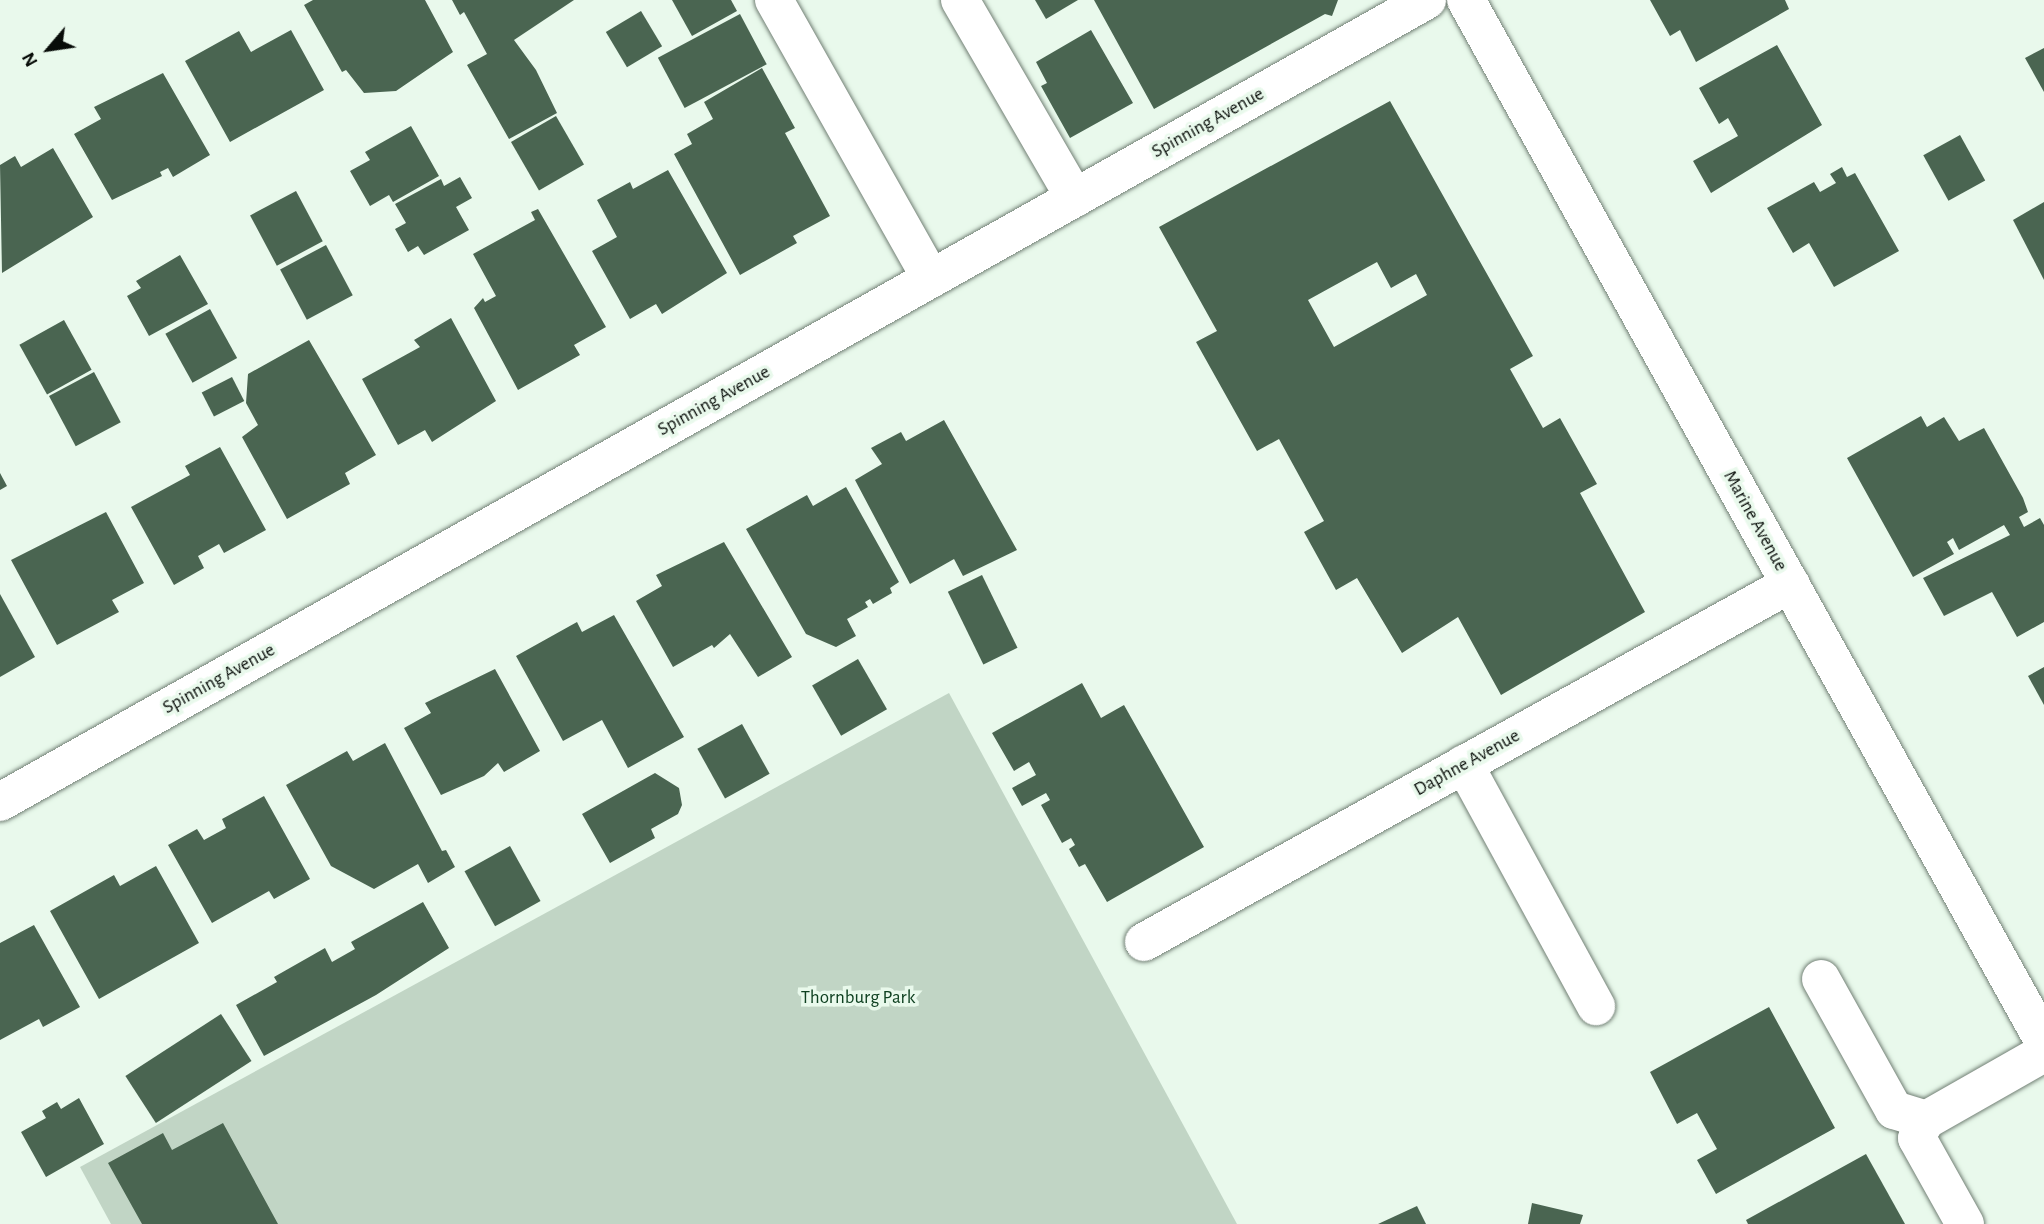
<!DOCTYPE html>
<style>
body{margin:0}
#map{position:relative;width:2044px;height:1224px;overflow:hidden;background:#e9f9ec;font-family:"Alegreya Sans",sans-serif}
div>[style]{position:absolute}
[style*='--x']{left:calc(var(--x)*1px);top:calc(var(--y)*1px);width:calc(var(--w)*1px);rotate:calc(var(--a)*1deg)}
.green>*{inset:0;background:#c1d5c5}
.building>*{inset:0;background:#4a6551;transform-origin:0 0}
.roads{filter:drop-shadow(0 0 2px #728075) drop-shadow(0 0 2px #728075)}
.minor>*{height:38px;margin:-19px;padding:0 19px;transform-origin:19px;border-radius:19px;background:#fff}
.major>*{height:38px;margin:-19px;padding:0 19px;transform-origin:19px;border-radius:19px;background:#fff}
span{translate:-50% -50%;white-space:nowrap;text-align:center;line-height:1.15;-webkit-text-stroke:7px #e9f9ec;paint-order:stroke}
.street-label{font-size:19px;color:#080d09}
.park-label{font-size:19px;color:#0f4121}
.north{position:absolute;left:14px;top:14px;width:70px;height:70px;-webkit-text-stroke:5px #e9f9ec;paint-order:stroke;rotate:241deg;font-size:19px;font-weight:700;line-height:28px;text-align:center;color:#080d09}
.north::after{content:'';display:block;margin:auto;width:24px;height:32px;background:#080d09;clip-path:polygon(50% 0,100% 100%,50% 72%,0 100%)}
</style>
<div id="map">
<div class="green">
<div style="clip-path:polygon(949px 693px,1237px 1224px,111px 1224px,80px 1167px)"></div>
</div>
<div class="building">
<div style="clip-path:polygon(313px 0,425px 0,453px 52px,396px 91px,364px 93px,346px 70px,342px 72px,304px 5px)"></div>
<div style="clip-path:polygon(452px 0,574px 0,514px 40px,536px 70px,557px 113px,509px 139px,467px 65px,487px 54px,464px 12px,460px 15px)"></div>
<div style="clip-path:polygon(672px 0,731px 0,737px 11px,692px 36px)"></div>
<div style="clip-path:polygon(1035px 0,1078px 0,1046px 19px)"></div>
<div style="clip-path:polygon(1094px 0,1338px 0,1332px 16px,1325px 14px,1154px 109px)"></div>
<div style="clip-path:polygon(1650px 0,1785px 0,1789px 9px,1696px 62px,1680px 30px,1670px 36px)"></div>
<div style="left:641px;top:11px;width:41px;height:41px;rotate:59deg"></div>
<div style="left:740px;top:14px;width:57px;height:93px;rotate:62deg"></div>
<div style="clip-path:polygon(291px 30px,324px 90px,230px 142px,185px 61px,239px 31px,251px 52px)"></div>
<div style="clip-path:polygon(1091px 30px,1133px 103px,1070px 138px,1041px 86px,1047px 83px,1036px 62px)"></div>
<div style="clip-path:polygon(1777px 45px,1822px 125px,1711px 193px,1693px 161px,1738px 136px,1728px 118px,1719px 124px,1699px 88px)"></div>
<div style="clip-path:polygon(2044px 48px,2044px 92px,2025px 58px)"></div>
<div style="clip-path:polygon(762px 68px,795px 128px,785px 133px,830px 216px,793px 236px,797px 243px,740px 275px,674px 154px,692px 144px,687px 134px,713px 119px,704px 102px)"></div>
<div style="clip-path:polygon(163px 73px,210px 155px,173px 177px,168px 168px,160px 172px,162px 176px,112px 200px,74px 134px,101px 119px,94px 107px)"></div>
<div style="clip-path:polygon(evenodd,1390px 101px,1533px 356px,1510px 369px,1543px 428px,1560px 418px,1597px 484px,1580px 493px,1645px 612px,1501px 695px,1458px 617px,1402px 653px,1357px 578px,1336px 590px,1304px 532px,1324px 521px,1279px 439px,1257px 451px,1196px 342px,1217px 331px,1159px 227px,1390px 101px,1377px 262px,1391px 288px,1416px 274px,1427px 295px,1334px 347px,1308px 300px,1377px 262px)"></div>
<div style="left:556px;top:116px;width:56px;height:52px;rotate:60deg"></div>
<div style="clip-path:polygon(411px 126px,439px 176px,393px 202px,389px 195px,370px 206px,350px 171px,370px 160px,365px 152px)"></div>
<div style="left:1960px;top:135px;width:52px;height:42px;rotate:61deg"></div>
<div style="clip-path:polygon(53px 148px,93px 217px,2px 273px,0 165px,15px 156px,21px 167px)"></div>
<div style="clip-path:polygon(1842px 167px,1847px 177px,1855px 173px,1899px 251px,1834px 287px,1809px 243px,1793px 253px,1767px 208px,1814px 182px,1820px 192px,1836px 183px,1830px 174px)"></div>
<div style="clip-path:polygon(668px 170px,727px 273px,662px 314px,656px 304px,630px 319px,592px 251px,617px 237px,597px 200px,630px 182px,633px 189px)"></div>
<div style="clip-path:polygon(460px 177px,472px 198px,456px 207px,469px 230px,424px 255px,418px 246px,408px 252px,395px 229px,406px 223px,395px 204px,441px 179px,444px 186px)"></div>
<div style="left:296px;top:191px;width:57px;height:52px;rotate:62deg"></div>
<div style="clip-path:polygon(2044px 202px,2044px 280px,2013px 220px)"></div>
<div style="clip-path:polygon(538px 209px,606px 327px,574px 345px,580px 355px,518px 390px,474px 308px,483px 298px,485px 302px,496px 296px,473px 254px,535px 220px,531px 212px)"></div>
<div style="left:326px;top:245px;width:57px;height:52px;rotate:62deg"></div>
<div style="clip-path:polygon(180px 255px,208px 304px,149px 336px,127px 296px,141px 288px,136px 281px)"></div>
<div style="left:210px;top:309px;width:56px;height:51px;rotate:61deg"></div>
<div style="clip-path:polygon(451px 318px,496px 401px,432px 442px,425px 430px,398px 445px,362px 379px,420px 347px,414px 340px)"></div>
<div style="left:64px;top:320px;width:57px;height:51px;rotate:61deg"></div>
<div style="clip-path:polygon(309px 340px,376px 455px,345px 473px,350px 484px,287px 519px,242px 437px,258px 425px,246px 403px,248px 374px)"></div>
<div style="left:94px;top:372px;width:57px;height:51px;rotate:62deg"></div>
<div style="left:232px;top:377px;width:27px;height:34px;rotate:63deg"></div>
<div style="clip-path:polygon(1921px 416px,1927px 427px,1944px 417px,1959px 441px,1984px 428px,2023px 498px,2028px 512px,2019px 517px,2024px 527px,2040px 518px,2044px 525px,2044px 622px,2017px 637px,1992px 592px,1944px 616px,1923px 578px,2010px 535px,2004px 525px,1959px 550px,1953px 538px,1947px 542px,1954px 554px,1913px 577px,1847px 458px)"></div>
<div style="clip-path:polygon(944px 420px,1017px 550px,963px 576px,954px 559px,910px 584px,855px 480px,882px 464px,871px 448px,901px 432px,906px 441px)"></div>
<div style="clip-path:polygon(220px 447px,266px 530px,224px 553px,219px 544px,198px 556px,204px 568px,174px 585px,131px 507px,190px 475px,185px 466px)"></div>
<div style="clip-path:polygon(0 473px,7px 486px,0 490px)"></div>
<div style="clip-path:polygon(846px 487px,899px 582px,890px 588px,892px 593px,873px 604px,870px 599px,865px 602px,868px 607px,847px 619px,856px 636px,836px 647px,806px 634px,746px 529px,807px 495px,813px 506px)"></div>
<div style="clip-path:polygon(106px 512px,144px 583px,112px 600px,119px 612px,57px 645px,11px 560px)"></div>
<div style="clip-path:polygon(724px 542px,792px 657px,758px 677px,730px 634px,714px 648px,712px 645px,673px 667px,636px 601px,662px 586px,656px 575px)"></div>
<div style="left:982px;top:575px;width:81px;height:38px;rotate:64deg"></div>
<div style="clip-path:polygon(0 594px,35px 657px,0 677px)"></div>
<div style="clip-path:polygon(614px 615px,684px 737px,628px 768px,602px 720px,563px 741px,516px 656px,577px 622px,582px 632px)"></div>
<div style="left:858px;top:659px;width:58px;height:53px;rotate:60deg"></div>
<div style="clip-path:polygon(2044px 667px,2044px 705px,2028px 676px)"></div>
<div style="clip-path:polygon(495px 669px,540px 751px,504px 772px,498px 763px,484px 776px,441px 795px,404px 728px,431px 713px,425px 703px)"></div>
<div style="clip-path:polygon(1082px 683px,1101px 718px,1124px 705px,1204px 847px,1107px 902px,1085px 864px,1079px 867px,1069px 849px,1075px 845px,1071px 838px,1062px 843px,1041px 805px,1050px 800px,1046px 793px,1022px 806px,1012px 788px,1036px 775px,1029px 762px,1014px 771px,992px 733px)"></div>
<div style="left:742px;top:724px;width:57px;height:51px;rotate:61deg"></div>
<div style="clip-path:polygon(385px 743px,442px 851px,446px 850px,455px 867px,428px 883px,418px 864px,374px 889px,331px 866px,286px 785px,347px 751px,353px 761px)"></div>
<div style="clip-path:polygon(655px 773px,679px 788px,682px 805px,678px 814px,651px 829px,655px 838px,610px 863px,582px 814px)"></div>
<div style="clip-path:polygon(264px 796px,310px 879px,274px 899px,269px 891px,212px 923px,168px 845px,197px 829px,204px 840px,226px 828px,222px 819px)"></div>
<div style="left:510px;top:846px;width:63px;height:52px;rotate:61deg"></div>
<div style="clip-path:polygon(156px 866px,199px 943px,99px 999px,50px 911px,114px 875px,120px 886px)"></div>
<div style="clip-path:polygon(423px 902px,449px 948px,376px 995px,264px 1056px,236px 1005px,277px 982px,274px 977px,325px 948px,332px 962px,355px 949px,351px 942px)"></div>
<div style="clip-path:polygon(34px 925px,80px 1007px,43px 1027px,39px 1019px,0 1040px,0 943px)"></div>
<div style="clip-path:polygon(1769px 1007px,1835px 1128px,1716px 1194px,1697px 1160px,1717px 1149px,1697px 1113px,1677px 1124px,1650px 1072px)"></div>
<div style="left:221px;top:1014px;width:56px;height:114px;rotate:57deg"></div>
<div style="clip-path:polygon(79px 1098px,104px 1144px,46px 1177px,21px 1132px,46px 1118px,42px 1111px,57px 1102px,61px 1109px)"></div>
<div style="clip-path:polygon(223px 1123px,278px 1224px,142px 1224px,108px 1163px,163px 1133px,172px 1150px)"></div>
<div style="clip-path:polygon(1866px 1154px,1905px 1224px,1748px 1224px,1746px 1220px)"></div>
<div style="clip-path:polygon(1532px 1203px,1583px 1215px,1580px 1224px,1528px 1224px)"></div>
<div style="clip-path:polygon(1417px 1206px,1426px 1224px,1378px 1224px)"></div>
</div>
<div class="roads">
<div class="minor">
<div style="--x:774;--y:0;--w:320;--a:60.6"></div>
<div style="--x:960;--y:0;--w:229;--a:59.9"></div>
<div style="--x:1464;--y:764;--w:276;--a:61.4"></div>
<div style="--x:0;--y:802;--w:1637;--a:-29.34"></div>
<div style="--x:1144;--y:942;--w:739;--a:-28.99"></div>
<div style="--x:1821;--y:979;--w:150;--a:60.9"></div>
<div style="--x:1894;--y:1110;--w:34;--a:17"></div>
<div style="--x:1965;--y:1224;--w:98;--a:-119.2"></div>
<div style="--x:1917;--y:1138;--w:11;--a:-68"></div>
<div style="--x:1921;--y:1128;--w:9;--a:-58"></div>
<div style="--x:1926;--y:1120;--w:136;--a:-29.6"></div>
</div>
<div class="major">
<div style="--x:1466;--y:0;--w:1192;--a:60.98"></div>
</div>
</div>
<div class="street-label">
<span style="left:1208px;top:123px;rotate:-29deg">Spinning Avenue</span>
<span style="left:714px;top:401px;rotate:-29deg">Spinning Avenue</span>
<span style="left:1755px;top:521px;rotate:61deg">Marine Avenue</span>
<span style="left:219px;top:679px;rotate:-29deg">Spinning Avenue</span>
<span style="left:1467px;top:763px;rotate:-29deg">Daphne Avenue</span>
</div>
<div class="park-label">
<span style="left:858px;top:998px">Thornburg Park</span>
</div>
<div class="north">N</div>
</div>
